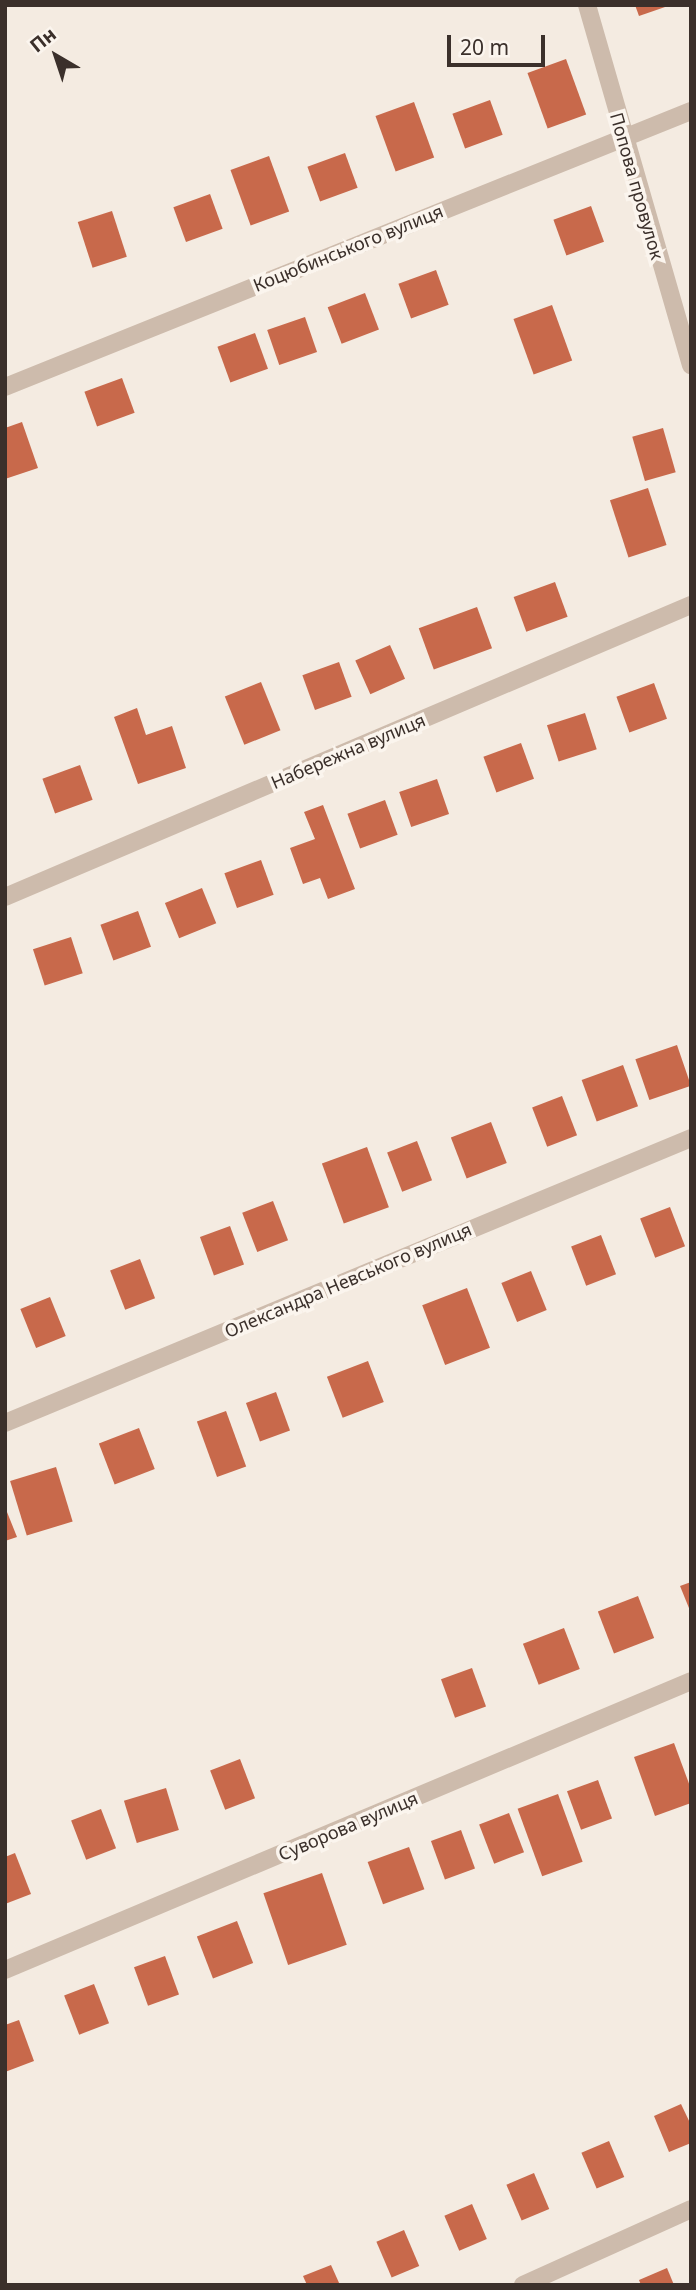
<!DOCTYPE html>
<meta charset="utf-8">
<style>
body{margin:0}
#map{position:relative;width:696px;height:2290px;overflow:hidden;background:#f4ebe1;font-family:"Noto Sans",sans-serif}
div>[style]{position:absolute}
[style*='--x']{left:calc(var(--x)*1px);top:calc(var(--y)*1px);width:calc(var(--w)*1px);rotate:calc(var(--a)*1deg)}
.building>*{inset:0;background:#c8694b;transform-origin:0 0}
.minor>*{height:18px;margin:-9px;padding:0 9px;transform-origin:9px;border-radius:9px;background:#cdbbac}
span{translate:-50% -50%;white-space:nowrap;text-align:center;line-height:1.15;-webkit-text-stroke:7px #fbf5ee;paint-order:stroke}
.street-label{font-size:18px;color:#3b302b}
.frame{position:absolute;inset:0;border:7px solid #3b302b;pointer-events:none}
.north{position:absolute;left:21px;top:21px;width:70px;height:70px;-webkit-text-stroke:5px #fbf5ee;paint-order:stroke;rotate:321deg;font-size:19px;font-weight:700;line-height:28px;text-align:center;color:#3b302b}
.north::after{content:'';display:block;margin:auto;width:24px;height:32px;background:#3b302b;clip-path:polygon(50% 0,100% 100%,50% 72%,0 100%)}
.scale{position:absolute;left:447px;top:35px;width:98px;height:32px;box-sizing:border-box;border:4px solid #3b302b;border-top:0;padding-left:9px;font-size:21px;line-height:24px;white-space:nowrap;color:#3b302b;-webkit-text-stroke:5px #fbf5ee;paint-order:stroke}
</style>
<div id="map">
<div class="building">
<div style="clip-path:polygon(635px 5px,668px 5px,668px 6px,639px 16px)"></div>
<div style="left:566px;top:59px;width:59px;height:41px;rotate:70deg"></div>
<div style="left:490px;top:100px;width:37px;height:40px;rotate:70deg"></div>
<div style="left:414px;top:102px;width:59px;height:41px;rotate:70deg"></div>
<div style="left:345px;top:153px;width:37px;height:40px;rotate:70deg"></div>
<div style="left:269px;top:156px;width:59px;height:41px;rotate:70deg"></div>
<div style="left:210px;top:194px;width:37px;height:39px;rotate:70deg"></div>
<div style="left:591px;top:206px;width:38px;height:40px;rotate:70deg"></div>
<div style="left:112px;top:211px;width:48px;height:36px;rotate:72deg"></div>
<div style="left:436px;top:270px;width:37px;height:40px;rotate:70deg"></div>
<div style="left:365px;top:293px;width:39px;height:40px;rotate:69deg"></div>
<div style="left:552px;top:305px;width:59px;height:41px;rotate:70deg"></div>
<div style="left:305px;top:317px;width:37px;height:40px;rotate:71deg"></div>
<div style="left:255px;top:333px;width:38px;height:40px;rotate:70deg"></div>
<div style="left:122px;top:378px;width:37px;height:40px;rotate:70deg"></div>
<div style="clip-path:polygon(22px 422px,38px 468px,5px 479px,5px 428px)"></div>
<div style="left:663px;top:428px;width:46px;height:32px;rotate:74deg"></div>
<div style="left:648px;top:488px;width:60px;height:40px;rotate:72deg"></div>
<div style="left:555px;top:582px;width:37px;height:44px;rotate:70deg"></div>
<div style="left:477px;top:607px;width:44px;height:62px;rotate:70deg"></div>
<div style="left:390px;top:645px;width:37px;height:38px;rotate:66deg"></div>
<div style="left:339px;top:662px;width:37px;height:39px;rotate:70deg"></div>
<div style="left:261px;top:682px;width:52px;height:39px;rotate:68deg"></div>
<div style="left:654px;top:683px;width:38px;height:40px;rotate:70deg"></div>
<div style="clip-path:polygon(137px 708px,146px 735px,172px 726px,186px 768px,138px 784px,114px 717px)"></div>
<div style="left:585px;top:713px;width:38px;height:40px;rotate:72deg"></div>
<div style="left:521px;top:743px;width:38px;height:40px;rotate:70deg"></div>
<div style="left:80px;top:765px;width:37px;height:40px;rotate:70deg"></div>
<div style="left:437px;top:779px;width:37px;height:40px;rotate:71deg"></div>
<div style="left:385px;top:800px;width:37px;height:40px;rotate:70deg"></div>
<div style="clip-path:polygon(323px 805px,355px 889px,328px 899px,320px 878px,303px 884px,290px 848px,315px 839px,304px 812px)"></div>
<div style="left:261px;top:860px;width:37px;height:39px;rotate:70deg"></div>
<div style="left:202px;top:888px;width:38px;height:40px;rotate:68deg"></div>
<div style="left:138px;top:911px;width:38px;height:40px;rotate:70deg"></div>
<div style="left:71px;top:937px;width:38px;height:40px;rotate:72deg"></div>
<div style="left:677px;top:1045px;width:43px;height:44px;rotate:71deg"></div>
<div style="left:623px;top:1065px;width:44px;height:44px;rotate:70deg"></div>
<div style="left:562px;top:1096px;width:42px;height:32px;rotate:69deg"></div>
<div style="left:491px;top:1122px;width:44px;height:43px;rotate:69deg"></div>
<div style="left:417px;top:1141px;width:42px;height:32px;rotate:69deg"></div>
<div style="left:367px;top:1147px;width:64px;height:48px;rotate:70deg"></div>
<div style="left:273px;top:1201px;width:42px;height:33px;rotate:69deg"></div>
<div style="left:670px;top:1207px;width:42px;height:32px;rotate:69deg"></div>
<div style="left:230px;top:1226px;width:41px;height:32px;rotate:70deg"></div>
<div style="left:601px;top:1235px;width:42px;height:32px;rotate:69deg"></div>
<div style="left:140px;top:1259px;width:42px;height:32px;rotate:69deg"></div>
<div style="left:531px;top:1271px;width:42px;height:32px;rotate:68deg"></div>
<div style="left:467px;top:1288px;width:64px;height:48px;rotate:69deg"></div>
<div style="left:50px;top:1297px;width:42px;height:32px;rotate:68deg"></div>
<div style="left:368px;top:1361px;width:44px;height:44px;rotate:69deg"></div>
<div style="left:276px;top:1392px;width:41px;height:32px;rotate:70deg"></div>
<div style="left:226px;top:1411px;width:59px;height:31px;rotate:70deg"></div>
<div style="left:139px;top:1428px;width:44px;height:43px;rotate:69deg"></div>
<div style="left:56px;top:1467px;width:57px;height:48px;rotate:73deg"></div>
<div style="clip-path:polygon(5px 1507px,17px 1537px,5px 1541px)"></div>
<div style="clip-path:polygon(691px 1582px,691px 1613px,680px 1586px)"></div>
<div style="left:638px;top:1596px;width:45px;height:43px;rotate:69deg"></div>
<div style="left:564px;top:1628px;width:44px;height:44px;rotate:69deg"></div>
<div style="left:472px;top:1668px;width:41px;height:33px;rotate:70deg"></div>
<div style="clip-path:polygon(674px 1743px,691px 1789px,691px 1803px,655px 1816px,634px 1757px)"></div>
<div style="left:240px;top:1759px;width:42px;height:32px;rotate:69deg"></div>
<div style="left:598px;top:1780px;width:41px;height:33px;rotate:70deg"></div>
<div style="left:166px;top:1788px;width:44px;height:44px;rotate:73deg"></div>
<div style="left:558px;top:1794px;width:72px;height:43px;rotate:70deg"></div>
<div style="left:101px;top:1809px;width:42px;height:32px;rotate:69deg"></div>
<div style="left:509px;top:1813px;width:42px;height:32px;rotate:69deg"></div>
<div style="left:461px;top:1830px;width:41px;height:32px;rotate:70deg"></div>
<div style="left:409px;top:1847px;width:45px;height:44px;rotate:70deg"></div>
<div style="clip-path:polygon(15px 1853px,31px 1894px,5px 1904px,5px 1857px)"></div>
<div style="left:322px;top:1873px;width:76px;height:62px;rotate:71deg"></div>
<div style="left:237px;top:1921px;width:45px;height:43px;rotate:69deg"></div>
<div style="left:165px;top:1956px;width:41px;height:33px;rotate:70deg"></div>
<div style="left:94px;top:1984px;width:42px;height:32px;rotate:69deg"></div>
<div style="clip-path:polygon(19px 2020px,34px 2061px,5px 2072px,5px 2025px)"></div>
<div style="clip-path:polygon(681px 2104px,691px 2125px,691px 2143px,669px 2152px,654px 2116px)"></div>
<div style="left:609px;top:2141px;width:39px;height:30px;rotate:67deg"></div>
<div style="left:534px;top:2173px;width:39px;height:30px;rotate:67deg"></div>
<div style="left:472px;top:2204px;width:38px;height:30px;rotate:67deg"></div>
<div style="left:404px;top:2230px;width:39px;height:30px;rotate:67deg"></div>
<div style="clip-path:polygon(331px 2265px,340px 2285px,307px 2285px,303px 2276px)"></div>
<div style="clip-path:polygon(667px 2268px,674px 2285px,641px 2285px,639px 2280px)"></div>
</div>
<div class="minor">
<div style="--x:587;--y:5;--w:375;--a:73.9"></div>
<div style="--x:5;--y:387;--w:739;--a:-21.92"></div>
<div style="--x:5;--y:897;--w:746;--a:-23.06"></div>
<div style="--x:5;--y:1423;--w:743;--a:-22.56"></div>
<div style="--x:5;--y:1970;--w:744;--a:-22.84"></div>
<div style="--x:523;--y:2285;--w:184;--a:-24.3"></div>
</div>
<div class="street-label">
<span style="left:637px;top:186px;rotate:74deg">Попова провулок</span>
<span style="left:348px;top:248px;rotate:-22deg">Коцюбинського вулиця</span>
<span style="left:348px;top:751px;rotate:-23deg">Набережна вулиця</span>
<span style="left:348px;top:1280px;rotate:-23deg">Олександра Невського вулиця</span>
<span style="left:348px;top:1826px;rotate:-23deg">Суворова вулиця</span>
</div>
<div class="frame"></div>
<div class="north">Пн</div>
<div class="scale">20 m</div>
</div>
